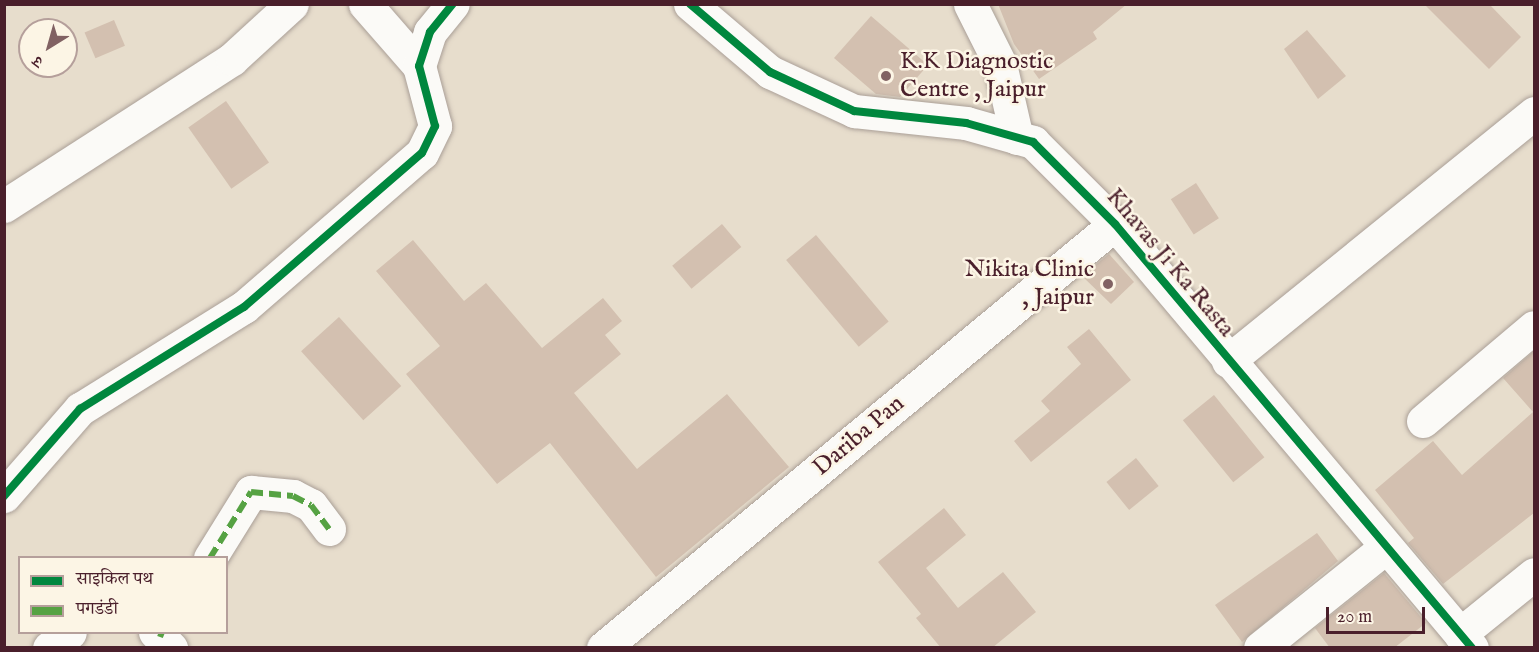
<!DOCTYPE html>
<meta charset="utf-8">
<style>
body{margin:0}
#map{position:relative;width:1539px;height:652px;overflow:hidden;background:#e7ddcc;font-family:"IM FELL English","Noto Serif Devanagari",serif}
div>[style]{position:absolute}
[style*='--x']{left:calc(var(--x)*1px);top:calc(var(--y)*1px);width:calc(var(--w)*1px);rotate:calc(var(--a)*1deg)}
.building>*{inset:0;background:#d3c0b0;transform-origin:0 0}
.roads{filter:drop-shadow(0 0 2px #aa9f97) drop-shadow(0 0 2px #aa9f97)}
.street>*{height:33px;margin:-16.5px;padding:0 16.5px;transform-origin:16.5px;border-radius:16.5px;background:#fbfaf7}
.quiet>*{height:6px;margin-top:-3px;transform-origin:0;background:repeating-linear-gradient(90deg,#56a243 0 12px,transparent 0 18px)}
.cycleway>*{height:8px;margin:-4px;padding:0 4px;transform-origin:4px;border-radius:4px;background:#00873e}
.dots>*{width:16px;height:16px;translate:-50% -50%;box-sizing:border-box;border:3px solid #fcf5e5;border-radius:50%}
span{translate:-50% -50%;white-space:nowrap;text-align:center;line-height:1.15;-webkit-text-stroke:5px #fcf5e5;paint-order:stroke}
.poi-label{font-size:24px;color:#4a1f2b}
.left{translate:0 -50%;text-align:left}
.right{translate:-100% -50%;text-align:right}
.street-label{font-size:24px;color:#4a1f2b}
.frame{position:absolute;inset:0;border:6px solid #4a1f2b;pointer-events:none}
.legend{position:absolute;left:18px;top:556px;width:210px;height:78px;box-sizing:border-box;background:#fcf5e5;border:2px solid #b59f9b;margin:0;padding:8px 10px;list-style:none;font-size:18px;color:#4a1f2b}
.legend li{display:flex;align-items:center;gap:12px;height:30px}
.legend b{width:30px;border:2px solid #b59f9b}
.north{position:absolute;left:18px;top:18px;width:60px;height:60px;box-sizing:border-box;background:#fcf5e5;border:2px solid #b59f9b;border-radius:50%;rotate:217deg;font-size:16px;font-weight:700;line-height:24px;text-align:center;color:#4a1f2b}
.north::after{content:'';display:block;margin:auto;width:21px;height:27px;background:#816263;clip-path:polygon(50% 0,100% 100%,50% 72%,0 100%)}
.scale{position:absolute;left:1326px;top:607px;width:99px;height:27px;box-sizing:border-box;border:3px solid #4a1f2b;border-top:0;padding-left:8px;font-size:18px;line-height:21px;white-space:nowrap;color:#4a1f2b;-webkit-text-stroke:4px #fcf5e5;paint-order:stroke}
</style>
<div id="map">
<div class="building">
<div style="clip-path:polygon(998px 4px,1127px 4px,1093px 32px,1097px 39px,1039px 79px,1014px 44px)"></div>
<div style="clip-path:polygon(1424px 4px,1489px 4px,1521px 37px,1489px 69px)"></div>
<div style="clip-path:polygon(871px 16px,928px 65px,900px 97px,876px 94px,834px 58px)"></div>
<div style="left:114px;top:20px;width:28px;height:32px;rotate:67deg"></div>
<div style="clip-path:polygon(1307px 30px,1346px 76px,1318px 99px,1284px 49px)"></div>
<div style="left:226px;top:101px;width:75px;height:46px;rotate:55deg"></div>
<div style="left:1196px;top:183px;width:42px;height:30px;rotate:57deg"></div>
<div style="left:722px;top:224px;width:30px;height:65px;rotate:50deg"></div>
<div style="left:816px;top:235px;width:113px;height:39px;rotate:50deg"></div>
<div style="clip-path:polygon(413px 240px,464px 301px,486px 283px,542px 348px,603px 298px,622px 321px,605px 335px,621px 354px,574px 393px,637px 469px,727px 394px,789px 467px,656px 577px,550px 443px,497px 484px,406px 374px,440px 346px,376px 271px)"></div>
<div style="clip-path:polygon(1109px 254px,1134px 282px,1111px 304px,1082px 276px)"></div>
<div style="left:339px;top:317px;width:93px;height:51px;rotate:48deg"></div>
<div style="clip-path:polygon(1089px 329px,1131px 380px,1031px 462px,1014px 441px,1050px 411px,1041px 401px,1081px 364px,1067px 347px)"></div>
<div style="clip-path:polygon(1534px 351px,1534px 513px,1443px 584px,1408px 543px,1414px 538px,1375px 490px,1433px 441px,1462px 475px,1533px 412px,1503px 378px)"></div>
<div style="left:1214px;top:395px;width:80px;height:40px;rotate:51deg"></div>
<div style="left:1136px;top:458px;width:36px;height:38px;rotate:51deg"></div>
<div style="clip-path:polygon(944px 508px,966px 535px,926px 568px,958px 608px,1003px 572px,1036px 612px,992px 648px,941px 648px,916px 618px,921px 614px,878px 562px)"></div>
<div style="clip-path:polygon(1317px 533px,1338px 561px,1242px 642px,1215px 605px)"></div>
<div style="clip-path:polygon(1384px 573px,1426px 623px,1394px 648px,1330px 648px,1315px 628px)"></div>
</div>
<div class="roads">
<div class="street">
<div style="--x:365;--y:4;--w:82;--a:48.9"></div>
<div style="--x:690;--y:4;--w:105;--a:40.4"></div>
<div style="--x:770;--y:72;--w:93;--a:24.9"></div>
<div style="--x:854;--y:111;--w:113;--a:6.1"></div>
<div style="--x:966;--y:123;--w:70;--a:15.8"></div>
<div style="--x:1033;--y:142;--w:116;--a:45"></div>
<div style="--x:1115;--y:224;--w:554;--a:49.9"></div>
<div style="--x:970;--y:4;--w:67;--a:63.4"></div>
<div style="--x:1000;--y:64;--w:76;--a:77.1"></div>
<div style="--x:4;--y:206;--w:271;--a:-32.8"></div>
<div style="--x:232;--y:59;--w:81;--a:-42.5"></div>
<div style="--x:1228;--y:361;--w:394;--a:-39"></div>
<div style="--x:1423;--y:421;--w:145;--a:-40.3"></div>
<div style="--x:4;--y:496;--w:116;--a:-48.9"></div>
<div style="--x:80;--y:409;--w:193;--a:-31.9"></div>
<div style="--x:244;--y:307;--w:235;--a:-40.9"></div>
<div style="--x:422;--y:153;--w:30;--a:-64"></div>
<div style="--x:435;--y:126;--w:62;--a:-104.9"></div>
<div style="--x:419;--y:66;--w:36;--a:-72"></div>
<div style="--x:430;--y:32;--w:36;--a:-51"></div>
<div style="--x:210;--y:558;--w:78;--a:-58.2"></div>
<div style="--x:251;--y:492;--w:42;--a:5.4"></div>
<div style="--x:293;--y:496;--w:20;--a:27"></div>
<div style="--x:311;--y:505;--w:30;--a:53"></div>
<div style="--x:155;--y:632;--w:23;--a:45"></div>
<div style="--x:1460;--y:634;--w:95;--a:-39"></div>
<div style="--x:49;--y:648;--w:26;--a:-37"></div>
<div style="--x:603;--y:648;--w:665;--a:-39.63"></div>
<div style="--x:1260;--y:648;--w:160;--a:-38.7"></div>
</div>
</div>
<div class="quiet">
<div style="--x:210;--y:558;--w:78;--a:-58.2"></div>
<div style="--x:251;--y:492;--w:42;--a:5.4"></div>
<div style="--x:293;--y:496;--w:20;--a:27"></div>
<div style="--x:311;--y:505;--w:30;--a:53"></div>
<div style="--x:160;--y:637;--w:5;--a:-68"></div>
</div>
<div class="cycleway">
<div style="--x:690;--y:4;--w:105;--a:40.4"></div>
<div style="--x:770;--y:72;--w:93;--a:24.9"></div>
<div style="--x:854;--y:111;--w:113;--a:6.1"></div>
<div style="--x:966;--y:123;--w:70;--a:15.8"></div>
<div style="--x:1033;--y:142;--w:116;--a:45"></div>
<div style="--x:1115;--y:224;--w:554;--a:49.9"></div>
<div style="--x:4;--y:496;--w:116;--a:-48.9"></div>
<div style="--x:80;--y:409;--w:193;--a:-31.9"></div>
<div style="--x:244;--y:307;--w:235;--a:-40.9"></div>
<div style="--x:422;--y:153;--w:30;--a:-64"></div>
<div style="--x:435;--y:126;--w:62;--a:-104.9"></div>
<div style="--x:419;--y:66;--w:36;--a:-72"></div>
<div style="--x:430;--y:32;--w:36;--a:-51"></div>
</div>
<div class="dots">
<div style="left:886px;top:76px;background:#816263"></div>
<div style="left:1108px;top:284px;background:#816263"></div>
</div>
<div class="poi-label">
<span class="left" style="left:900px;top:76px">K.K Diagnostic<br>Centre , Jaipur</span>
<span class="right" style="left:1094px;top:284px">Nikita Clinic<br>, Jaipur</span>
</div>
<div class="street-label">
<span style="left:1170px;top:263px;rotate:50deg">Khavas Ji Ka Rasta</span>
<span style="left:859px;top:436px;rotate:-40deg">Dariba Pan</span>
</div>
<div class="frame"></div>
<ul class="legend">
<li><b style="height:8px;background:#00873e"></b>साइकिल पथ</li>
<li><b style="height:8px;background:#56a243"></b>पगडंडी</li>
</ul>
<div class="north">उ</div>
<div class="scale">20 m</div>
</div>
